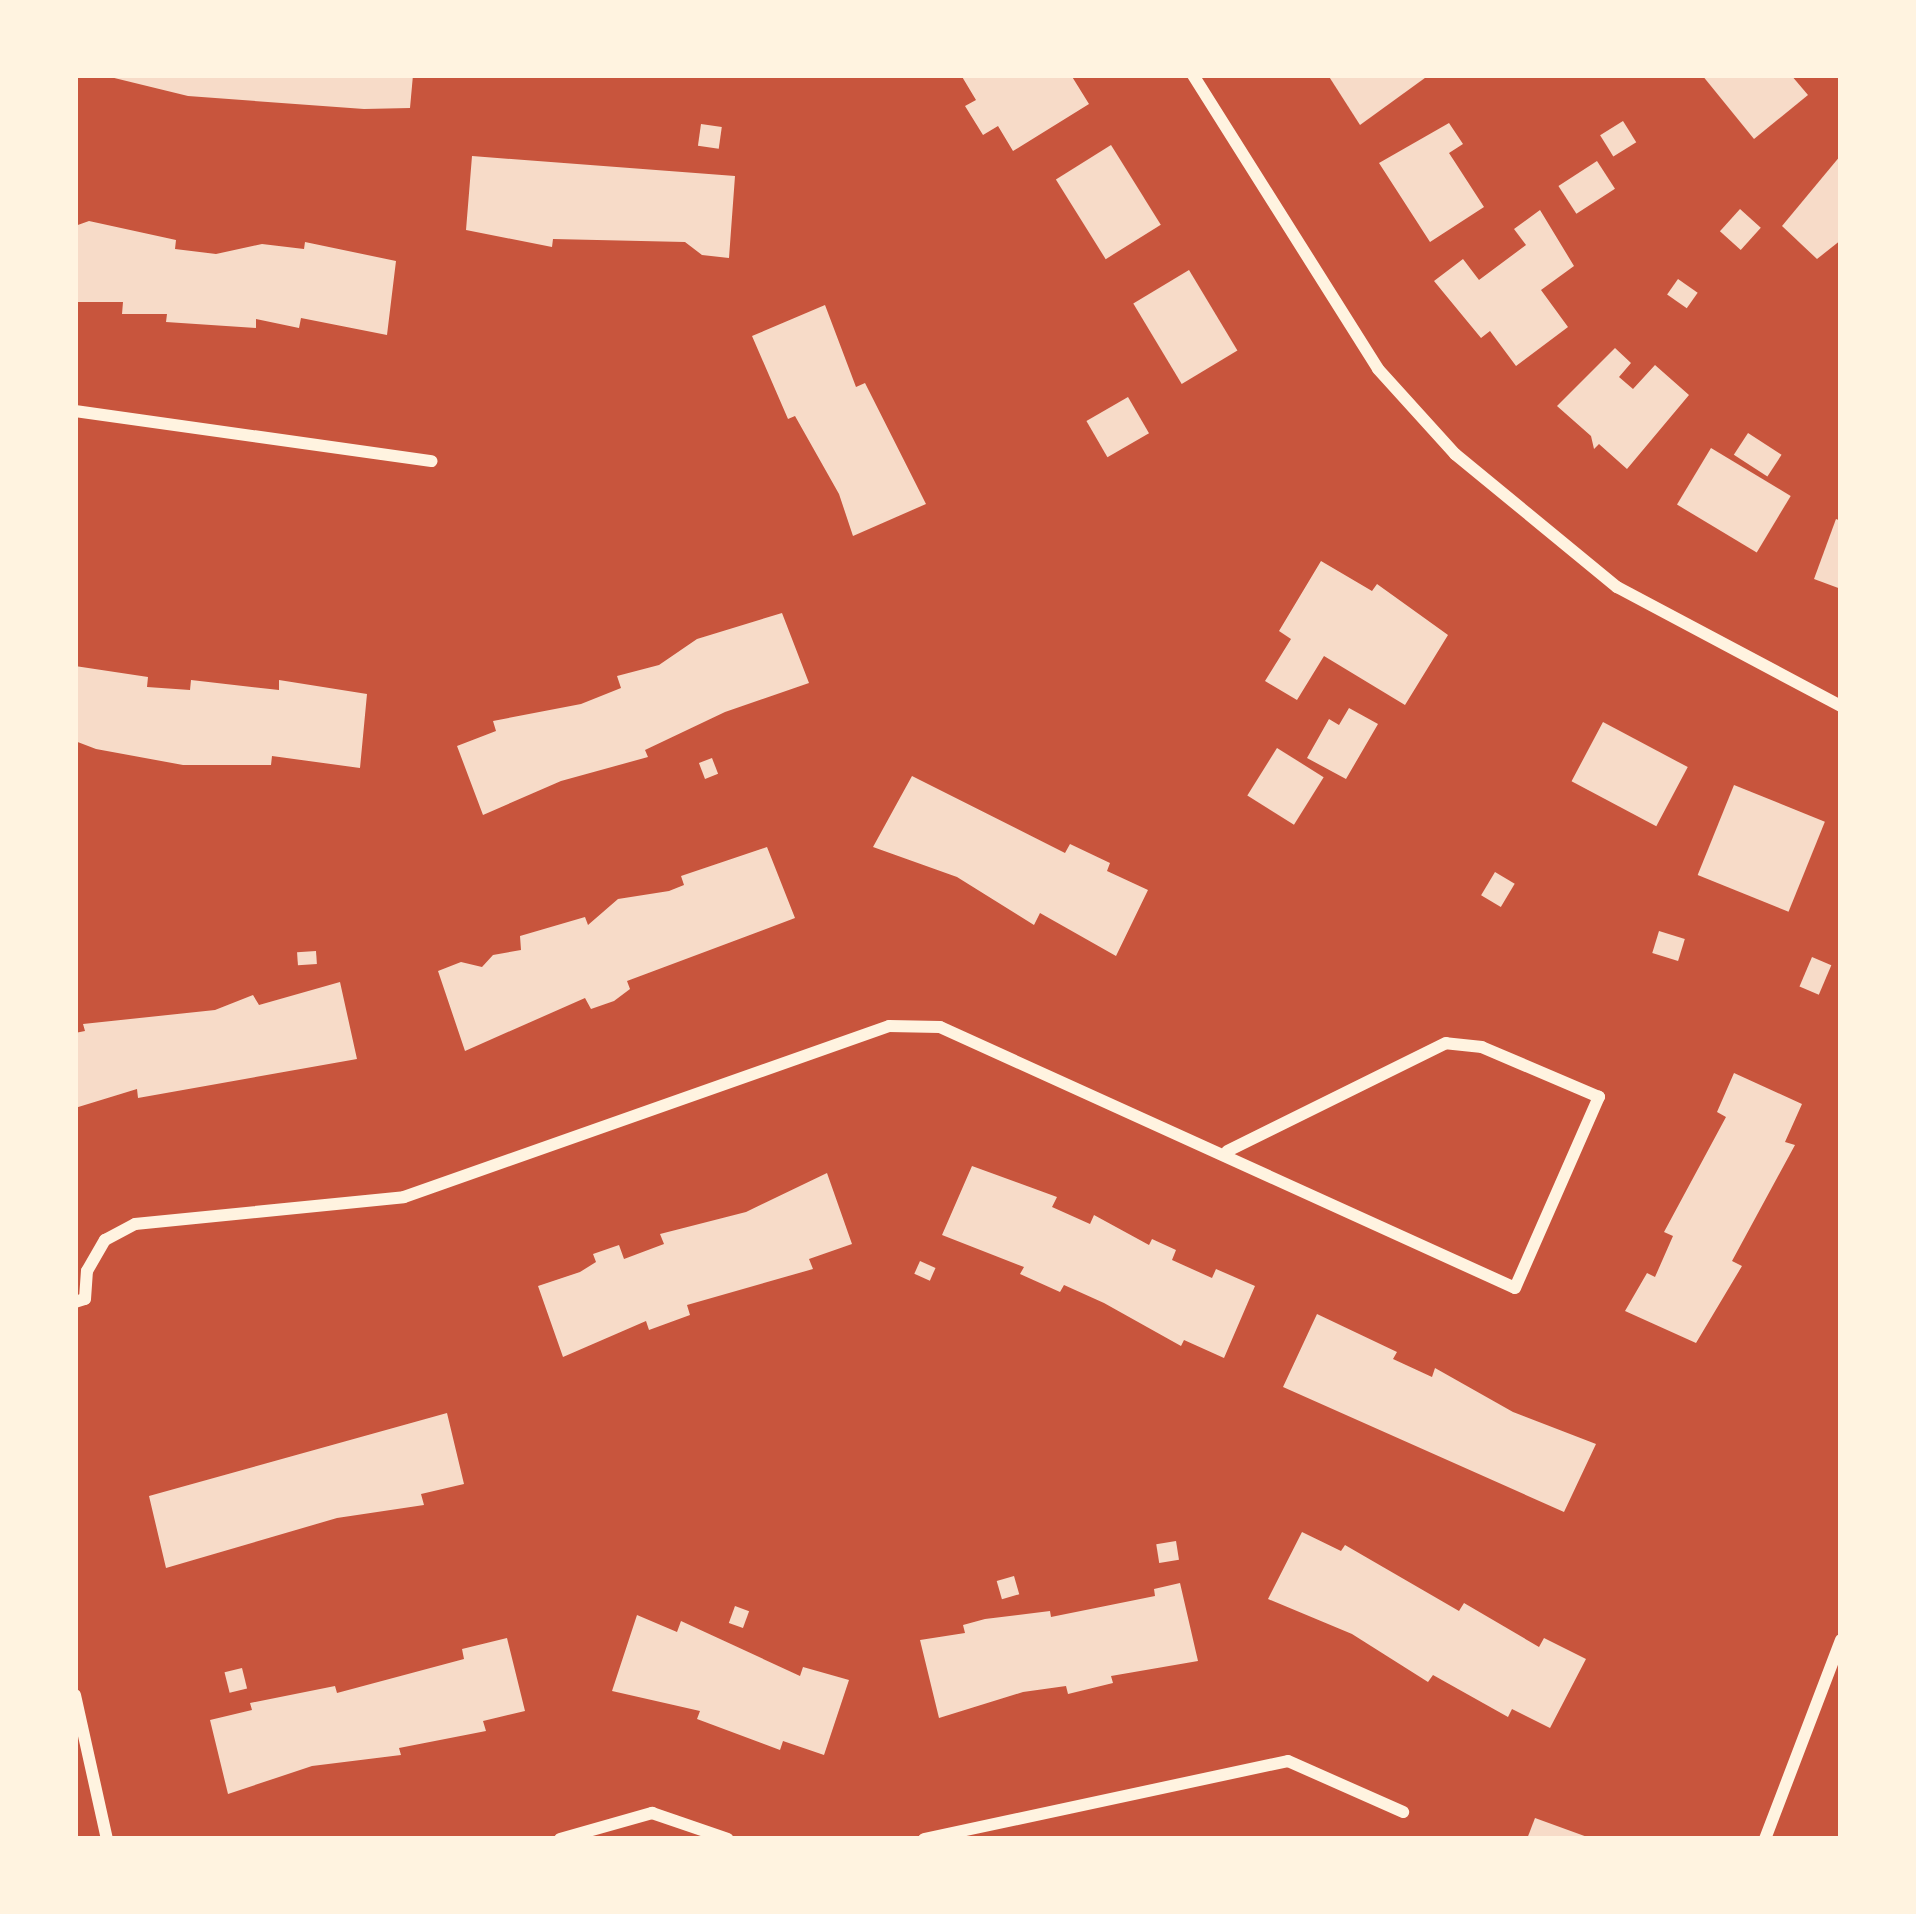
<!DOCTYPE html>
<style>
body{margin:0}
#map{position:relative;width:1916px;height:1914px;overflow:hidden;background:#c8553d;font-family:Montserrat,sans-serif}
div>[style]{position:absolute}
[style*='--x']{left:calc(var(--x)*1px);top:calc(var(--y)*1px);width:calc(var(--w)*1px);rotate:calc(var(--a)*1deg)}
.building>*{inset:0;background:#f7dbc8;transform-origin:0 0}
.minor>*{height:12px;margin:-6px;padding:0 6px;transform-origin:6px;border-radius:6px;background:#fff3e0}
span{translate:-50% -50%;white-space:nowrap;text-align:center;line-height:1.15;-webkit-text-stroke:12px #fff3e0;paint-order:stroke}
.frame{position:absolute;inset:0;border:78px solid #fff3e0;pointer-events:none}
</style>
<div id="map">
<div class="building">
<div style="clip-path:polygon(102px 75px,413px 75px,410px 108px,364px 109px,188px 96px)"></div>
<div style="clip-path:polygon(961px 75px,1071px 75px,1089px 104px,1013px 151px,998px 126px,983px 135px,965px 106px,976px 100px)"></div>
<div style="clip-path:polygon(1328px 75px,1429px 75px,1360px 125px)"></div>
<div style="clip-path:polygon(1702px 75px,1791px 75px,1808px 95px,1754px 139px)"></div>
<div style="left:1623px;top:121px;width:25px;height:27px;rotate:58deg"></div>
<div style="clip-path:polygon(1449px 123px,1463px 144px,1449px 153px,1484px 207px,1430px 242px,1379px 163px)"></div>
<div style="left:701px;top:124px;width:21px;height:22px;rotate:8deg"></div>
<div style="left:1111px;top:145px;width:94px;height:65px;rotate:58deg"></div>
<div style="clip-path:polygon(1841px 155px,1841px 240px,1817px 259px,1782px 226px)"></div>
<div style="clip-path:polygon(472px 156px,735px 176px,729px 258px,702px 255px,685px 242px,553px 239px,552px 247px,466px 230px)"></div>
<div style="left:1597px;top:161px;width:33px;height:46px;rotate:57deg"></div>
<div style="left:1740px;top:209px;width:28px;height:30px;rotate:42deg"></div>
<div style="clip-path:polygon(1540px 210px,1574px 266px,1541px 290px,1568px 327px,1516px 366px,1490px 331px,1481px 338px,1434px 281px,1463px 259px,1479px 280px,1526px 245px,1514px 229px)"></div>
<div style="clip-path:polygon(89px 221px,176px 240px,175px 249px,216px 254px,262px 244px,304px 249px,305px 242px,396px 261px,387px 335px,301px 318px,299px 328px,256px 319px,256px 328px,166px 322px,167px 314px,122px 314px,123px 302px,75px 302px,75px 226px)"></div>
<div style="left:1189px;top:270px;width:94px;height:65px;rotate:59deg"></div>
<div style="left:1678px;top:279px;width:24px;height:19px;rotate:35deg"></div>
<div style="clip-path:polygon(825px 305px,856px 387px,865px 383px,926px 504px,853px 536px,839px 494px,795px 416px,788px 419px,752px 336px)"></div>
<div style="clip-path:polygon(1615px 348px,1631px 363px,1619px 377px,1633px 389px,1655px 365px,1689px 395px,1627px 469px,1599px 444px,1594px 449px,1591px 436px,1557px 406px)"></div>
<div style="left:1128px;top:397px;width:42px;height:48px;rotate:60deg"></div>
<div style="left:1748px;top:433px;width:40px;height:26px;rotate:33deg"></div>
<div style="left:1711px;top:448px;width:93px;height:66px;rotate:31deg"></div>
<div style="clip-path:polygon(1836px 519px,1841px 521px,1841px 589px,1814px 579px)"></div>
<div style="clip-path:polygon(1321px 561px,1372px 591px,1377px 584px,1448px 635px,1405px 705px,1324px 656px,1297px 700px,1265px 681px,1291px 639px,1279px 631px)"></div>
<div style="clip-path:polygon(782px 613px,809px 683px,725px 712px,645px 750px,648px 757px,561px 781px,483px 815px,457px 746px,496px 731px,493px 721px,581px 704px,621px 688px,617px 676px,659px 665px,697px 639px)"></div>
<div style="clip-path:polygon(75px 666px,148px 677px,147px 687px,190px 690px,191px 680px,279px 690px,279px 680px,367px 694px,360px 768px,272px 756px,271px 765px,183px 765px,96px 749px,75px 741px)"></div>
<div style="clip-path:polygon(1349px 708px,1378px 724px,1346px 779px,1307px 758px,1329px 719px,1339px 725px)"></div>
<div style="left:1603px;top:722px;width:96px;height:67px;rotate:28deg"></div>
<div style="left:1277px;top:748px;width:55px;height:56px;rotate:32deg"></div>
<div style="left:712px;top:758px;width:17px;height:14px;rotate:69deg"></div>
<div style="clip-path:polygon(912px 776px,1065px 853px,1070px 844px,1110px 863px,1107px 871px,1148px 890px,1116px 956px,1040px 913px,1034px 925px,957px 877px,873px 847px)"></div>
<div style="left:1734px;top:785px;width:98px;height:97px;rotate:22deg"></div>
<div style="clip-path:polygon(767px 847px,795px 918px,627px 981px,630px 989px,614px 1001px,591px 1009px,585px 998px,465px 1051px,438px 971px,461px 962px,482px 967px,493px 955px,521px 950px,520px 936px,585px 917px,588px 925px,618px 899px,669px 891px,684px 885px,681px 876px)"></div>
<div style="left:1495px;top:872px;width:23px;height:27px;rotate:31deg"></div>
<div style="left:1659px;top:931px;width:27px;height:23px;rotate:17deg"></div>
<div style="left:316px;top:951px;width:13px;height:19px;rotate:86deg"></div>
<div style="left:1812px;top:957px;width:21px;height:32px;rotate:23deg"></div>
<div style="clip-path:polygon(340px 982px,357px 1059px,138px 1098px,137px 1089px,75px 1108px,75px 1033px,85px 1031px,83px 1024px,215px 1010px,253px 995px,259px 1005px)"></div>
<div style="clip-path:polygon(1734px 1073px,1802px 1104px,1785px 1142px,1795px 1145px,1732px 1261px,1742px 1266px,1696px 1343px,1625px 1311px,1647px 1273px,1655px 1277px,1673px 1236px,1664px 1232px,1726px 1117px,1717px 1112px)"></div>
<div style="clip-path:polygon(972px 1166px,1057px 1197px,1052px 1207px,1090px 1224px,1094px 1215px,1149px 1245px,1152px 1239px,1176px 1250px,1172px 1260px,1212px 1278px,1216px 1269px,1255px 1286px,1224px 1358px,1184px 1340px,1181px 1346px,1104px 1303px,1064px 1285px,1060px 1292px,1020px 1274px,1024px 1267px,942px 1235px)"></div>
<div style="clip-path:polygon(827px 1173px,852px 1244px,809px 1259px,813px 1269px,687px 1305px,690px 1315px,649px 1330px,646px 1321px,563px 1357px,538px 1286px,580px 1272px,596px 1262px,593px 1254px,619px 1245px,624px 1259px,664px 1244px,660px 1234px,746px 1212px)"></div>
<div style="left:920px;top:1261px;width:17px;height:14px;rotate:24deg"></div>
<div style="clip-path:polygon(1317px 1314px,1397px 1352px,1393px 1359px,1432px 1377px,1435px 1368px,1513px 1412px,1596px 1444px,1564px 1512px,1283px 1387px)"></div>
<div style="clip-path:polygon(447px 1413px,464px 1484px,421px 1494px,424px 1505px,337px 1518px,166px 1568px,149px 1496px)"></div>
<div style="clip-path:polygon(1302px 1532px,1341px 1551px,1345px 1545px,1459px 1611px,1464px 1603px,1539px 1647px,1544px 1638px,1586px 1659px,1550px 1728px,1512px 1709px,1508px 1717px,1433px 1675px,1428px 1682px,1352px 1634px,1268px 1599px)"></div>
<div style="left:1176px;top:1541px;width:19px;height:20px;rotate:81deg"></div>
<div style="left:1014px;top:1576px;width:19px;height:18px;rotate:74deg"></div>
<div style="clip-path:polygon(1180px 1583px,1198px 1661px,1111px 1676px,1113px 1683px,1068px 1694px,1066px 1686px,1023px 1692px,939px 1718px,920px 1640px,965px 1633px,963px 1625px,985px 1619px,1050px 1611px,1051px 1617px,1155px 1596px,1154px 1589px)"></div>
<div style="left:735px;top:1606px;width:15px;height:18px;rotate:20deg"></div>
<div style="clip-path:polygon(637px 1615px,677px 1632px,681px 1621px,800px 1676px,803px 1667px,849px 1680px,824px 1755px,783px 1741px,780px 1750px,697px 1719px,700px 1711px,612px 1691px)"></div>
<div style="clip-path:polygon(507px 1638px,525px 1711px,483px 1721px,486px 1731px,399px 1748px,401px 1755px,312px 1766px,228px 1794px,210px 1720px,252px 1710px,250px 1703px,335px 1686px,337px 1693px,464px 1659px,462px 1649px)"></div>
<div style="left:242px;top:1668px;width:21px;height:18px;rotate:76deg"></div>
<div style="clip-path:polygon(1535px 1818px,1590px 1838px,1590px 1839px,1527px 1839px)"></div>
</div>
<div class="minor">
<div style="--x:1193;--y:75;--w:347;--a:57.8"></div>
<div style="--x:1378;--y:369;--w:115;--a:47.8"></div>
<div style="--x:1455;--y:454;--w:210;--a:39.4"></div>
<div style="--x:1617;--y:587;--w:254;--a:28"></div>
<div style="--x:75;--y:411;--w:360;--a:8"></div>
<div style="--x:75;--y:1302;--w:10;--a:-17"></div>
<div style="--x:85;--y:1299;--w:28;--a:-86"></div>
<div style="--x:87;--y:1271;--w:36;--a:-60"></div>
<div style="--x:105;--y:1240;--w:34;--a:-28"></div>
<div style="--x:135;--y:1224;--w:270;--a:-5.7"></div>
<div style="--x:404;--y:1197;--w:514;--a:-19.42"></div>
<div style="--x:889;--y:1026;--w:51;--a:1.1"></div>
<div style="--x:940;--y:1027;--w:631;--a:24.41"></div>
<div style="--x:1515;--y:1288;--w:209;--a:-66.3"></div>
<div style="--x:1599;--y:1097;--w:127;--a:-156.9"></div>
<div style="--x:1482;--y:1047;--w:36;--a:-174"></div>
<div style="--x:1446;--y:1043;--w:244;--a:153.7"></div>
<div style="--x:75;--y:1695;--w:148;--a:77.5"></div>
<div style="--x:560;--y:1839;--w:96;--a:-15.8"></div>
<div style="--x:652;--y:1813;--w:80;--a:18.9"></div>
<div style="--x:924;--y:1839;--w:372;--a:-12.1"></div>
<div style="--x:1288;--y:1761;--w:126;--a:23.9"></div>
<div style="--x:1765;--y:1839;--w:213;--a:-69.1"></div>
</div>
<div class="frame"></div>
</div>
